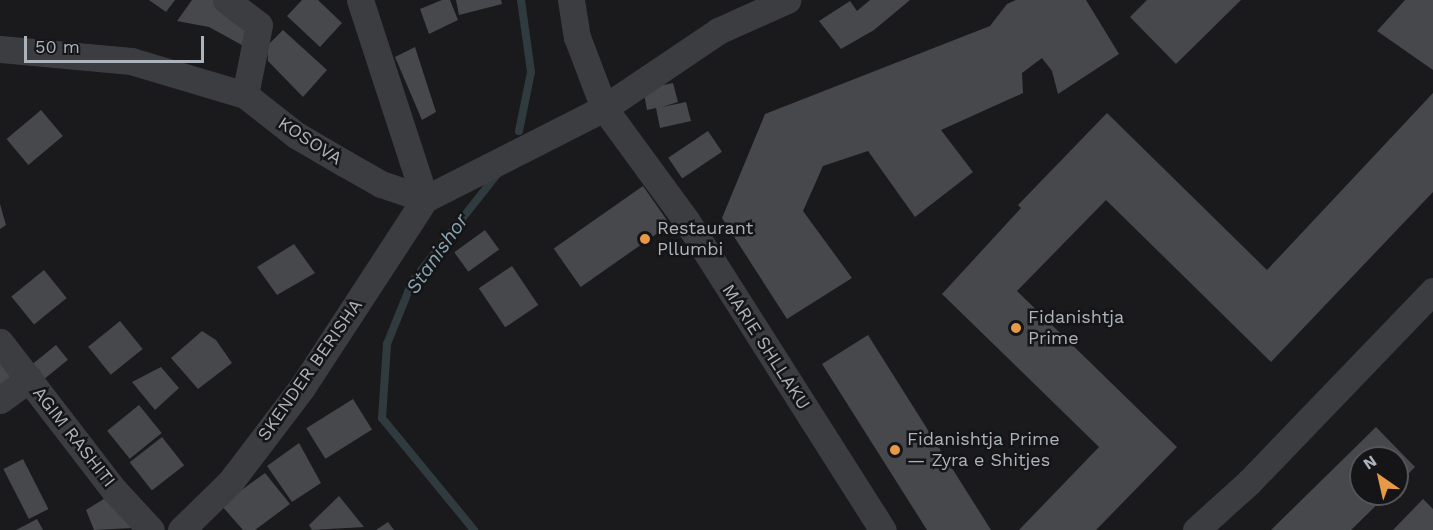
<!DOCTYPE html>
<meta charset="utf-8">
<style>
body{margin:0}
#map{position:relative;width:1433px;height:530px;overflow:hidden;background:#1a1a1c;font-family:"Work Sans",sans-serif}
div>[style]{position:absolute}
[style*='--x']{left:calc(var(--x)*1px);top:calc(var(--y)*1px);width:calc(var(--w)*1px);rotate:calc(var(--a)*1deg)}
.stream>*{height:8px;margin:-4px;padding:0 4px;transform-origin:4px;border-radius:4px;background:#303b3f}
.building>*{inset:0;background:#47484c;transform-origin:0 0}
.minor>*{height:27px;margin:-13.5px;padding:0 13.5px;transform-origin:13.5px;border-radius:13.5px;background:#3b3d41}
.dots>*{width:16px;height:16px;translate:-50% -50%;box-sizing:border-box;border:3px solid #151517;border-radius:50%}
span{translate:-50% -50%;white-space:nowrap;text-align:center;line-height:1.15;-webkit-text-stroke:5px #151517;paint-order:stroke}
.street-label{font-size:18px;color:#adb3ba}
.poi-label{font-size:18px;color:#adb3ba}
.left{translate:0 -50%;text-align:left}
.water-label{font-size:20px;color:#87a5b2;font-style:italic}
.north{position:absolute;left:1349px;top:446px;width:60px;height:60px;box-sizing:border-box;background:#151517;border:2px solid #525458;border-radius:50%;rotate:326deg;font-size:16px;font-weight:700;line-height:24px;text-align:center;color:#adb3ba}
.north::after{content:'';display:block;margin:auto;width:21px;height:27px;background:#e69947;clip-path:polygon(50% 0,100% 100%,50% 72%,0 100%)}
.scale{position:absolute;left:24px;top:36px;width:180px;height:27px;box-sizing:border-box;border:3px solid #adb3ba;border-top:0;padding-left:8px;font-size:18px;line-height:21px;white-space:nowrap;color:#adb3ba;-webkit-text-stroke:4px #151517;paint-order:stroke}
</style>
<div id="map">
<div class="stream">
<div style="--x:519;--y:131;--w:60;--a:-78.5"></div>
<div style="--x:531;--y:72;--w:73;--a:-97.9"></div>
<div style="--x:474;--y:530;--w:145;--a:-129.4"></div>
<div style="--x:382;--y:418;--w:74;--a:-86.1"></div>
<div style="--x:387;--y:344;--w:67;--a:-68"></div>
<div style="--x:412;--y:282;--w:140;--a:-51.7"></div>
</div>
<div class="building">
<div style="clip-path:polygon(149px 0,175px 0,166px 12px)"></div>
<div style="clip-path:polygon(192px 0,216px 0,254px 34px,251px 50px,209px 27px,177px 21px)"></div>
<div style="clip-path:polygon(302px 0,318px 0,342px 23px,320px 47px,287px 16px)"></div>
<div style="clip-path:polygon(442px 0,450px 0,458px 20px,429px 34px,420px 9px)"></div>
<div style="clip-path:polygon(456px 0,501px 0,502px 4px,459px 15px)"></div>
<div style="clip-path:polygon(870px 0,910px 0,874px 30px,841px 49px,819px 21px,850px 1px,857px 11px)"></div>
<div style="clip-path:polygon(1016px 0,1086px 0,1119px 54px,1058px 94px,1052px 71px,1042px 58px,1022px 73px,1023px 93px,941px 130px,973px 172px,915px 217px,868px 151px,823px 166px,803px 211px,852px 278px,787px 319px,722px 218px,765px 114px,990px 26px,1007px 4px)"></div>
<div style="clip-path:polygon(1147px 0,1241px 0,1176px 64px,1130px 17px)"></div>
<div style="clip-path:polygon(1405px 0,1433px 0,1433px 70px,1377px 31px)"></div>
<div style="clip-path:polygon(283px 30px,327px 70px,303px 97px,268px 61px,267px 46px)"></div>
<div style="clip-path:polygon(415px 47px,436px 112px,422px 120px,395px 57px)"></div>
<div style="clip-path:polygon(673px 83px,678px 102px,662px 107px,686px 102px,691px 121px,660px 128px,656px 108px,647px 110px,643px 89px)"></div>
<div style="clip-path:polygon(1433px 93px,1433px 192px,1271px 362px,1106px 200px,1017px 291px,1177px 447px,1096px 530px,1019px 530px,1099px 447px,942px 294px,1021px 208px,1018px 205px,1107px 113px,1267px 270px)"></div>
<div style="left:41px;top:110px;width:34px;height:45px;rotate:50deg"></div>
<div style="left:708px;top:131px;width:25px;height:48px;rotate:56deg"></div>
<div style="left:643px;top:186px;width:47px;height:109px;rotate:55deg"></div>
<div style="clip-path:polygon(0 204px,6px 225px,0 229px)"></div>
<div style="left:485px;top:230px;width:24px;height:38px;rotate:54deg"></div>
<div style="clip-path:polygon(294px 244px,315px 273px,277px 295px,257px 267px)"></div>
<div style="left:512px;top:266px;width:47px;height:40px;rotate:56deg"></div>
<div style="left:44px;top:270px;width:36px;height:42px;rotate:51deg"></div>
<div style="left:120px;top:321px;width:36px;height:41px;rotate:51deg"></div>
<div style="clip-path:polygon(202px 331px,216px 340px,232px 363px,198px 389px,171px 358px)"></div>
<div style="clip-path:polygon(868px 335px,991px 530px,927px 530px,822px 364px)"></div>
<div style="left:56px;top:345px;width:19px;height:31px;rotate:51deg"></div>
<div style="clip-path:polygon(0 360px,17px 381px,0 394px)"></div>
<div style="clip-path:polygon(161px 367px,179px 388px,155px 410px,132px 382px)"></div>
<div style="left:353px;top:399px;width:36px;height:55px;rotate:58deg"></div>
<div style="left:139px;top:405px;width:36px;height:41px;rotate:51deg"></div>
<div style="clip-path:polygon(1376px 427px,1415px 467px,1397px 485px,1397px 458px,1361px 458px,1361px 494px,1388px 494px,1351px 530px,1271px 530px)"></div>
<div style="left:162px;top:437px;width:36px;height:41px;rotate:52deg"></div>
<div style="clip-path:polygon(299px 443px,321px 483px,292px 502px,267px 466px)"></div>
<div style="left:23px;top:459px;width:56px;height:22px;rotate:63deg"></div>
<div style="clip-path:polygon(265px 473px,290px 504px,255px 530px,243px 530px,221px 505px)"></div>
<div style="clip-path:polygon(339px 496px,364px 527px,312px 530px,309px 525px)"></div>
<div style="clip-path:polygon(107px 497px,132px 528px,94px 530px,86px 510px)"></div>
<div style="clip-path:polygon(1423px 499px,1433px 509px,1433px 530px,1393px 530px)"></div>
<div style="clip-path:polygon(37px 519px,43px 530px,16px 530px)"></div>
<div style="clip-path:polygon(388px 522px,394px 530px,376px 530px)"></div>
</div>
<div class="minor">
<div style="--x:226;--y:0;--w:41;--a:37.1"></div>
<div style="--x:259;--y:25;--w:71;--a:101.3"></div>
<div style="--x:571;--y:0;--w:37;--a:81"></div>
<div style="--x:577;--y:37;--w:76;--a:69.2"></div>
<div style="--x:604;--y:108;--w:139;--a:53.8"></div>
<div style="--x:686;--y:220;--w:367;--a:57.6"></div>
<div style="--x:0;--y:49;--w:132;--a:5.2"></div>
<div style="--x:131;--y:61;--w:119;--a:16.6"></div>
<div style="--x:245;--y:95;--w:65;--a:38.1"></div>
<div style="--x:296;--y:135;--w:56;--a:30.3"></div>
<div style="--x:344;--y:163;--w:43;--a:29.6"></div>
<div style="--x:381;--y:184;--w:46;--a:18.8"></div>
<div style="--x:425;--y:199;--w:201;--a:-26.9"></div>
<div style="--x:604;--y:108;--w:138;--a:-34"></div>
<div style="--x:718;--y:31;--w:76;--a:-24.2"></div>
<div style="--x:0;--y:342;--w:187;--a:52.4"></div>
<div style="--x:114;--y:490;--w:54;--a:47.2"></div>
<div style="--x:0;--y:400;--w:36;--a:-36"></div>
<div style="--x:181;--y:530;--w:70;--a:-44.4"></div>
<div style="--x:231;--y:481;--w:119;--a:-52.8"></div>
<div style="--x:303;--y:386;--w:223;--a:-56.9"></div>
<div style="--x:425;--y:199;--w:209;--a:-108.1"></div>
<div style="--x:1196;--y:530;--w:72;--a:-42.2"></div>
<div style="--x:1249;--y:482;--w:265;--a:-46.1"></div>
</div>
<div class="dots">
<div style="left:645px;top:239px;background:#e69947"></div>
<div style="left:1016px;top:328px;background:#e69947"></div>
<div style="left:895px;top:450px;background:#e69947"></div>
</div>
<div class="street-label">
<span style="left:310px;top:141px;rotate:33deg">KOSOVA</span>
<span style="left:766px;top:347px;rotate:57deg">MARIE SHLLAKU</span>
<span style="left:310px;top:370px;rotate:-55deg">SKENDER BERISHA</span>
<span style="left:74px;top:437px;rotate:52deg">AGIM RASHITI</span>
</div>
<div class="poi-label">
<span class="left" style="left:657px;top:239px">Restaurant<br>Pllumbi</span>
<span class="left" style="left:1028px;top:328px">Fidanishtja<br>Prime</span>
<span class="left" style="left:907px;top:450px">Fidanishtja Prime<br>— Zyra e Shitjes</span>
</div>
<div class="water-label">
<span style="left:437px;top:254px;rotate:-55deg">Stanishor</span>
</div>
<div class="north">N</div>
<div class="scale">50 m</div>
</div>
